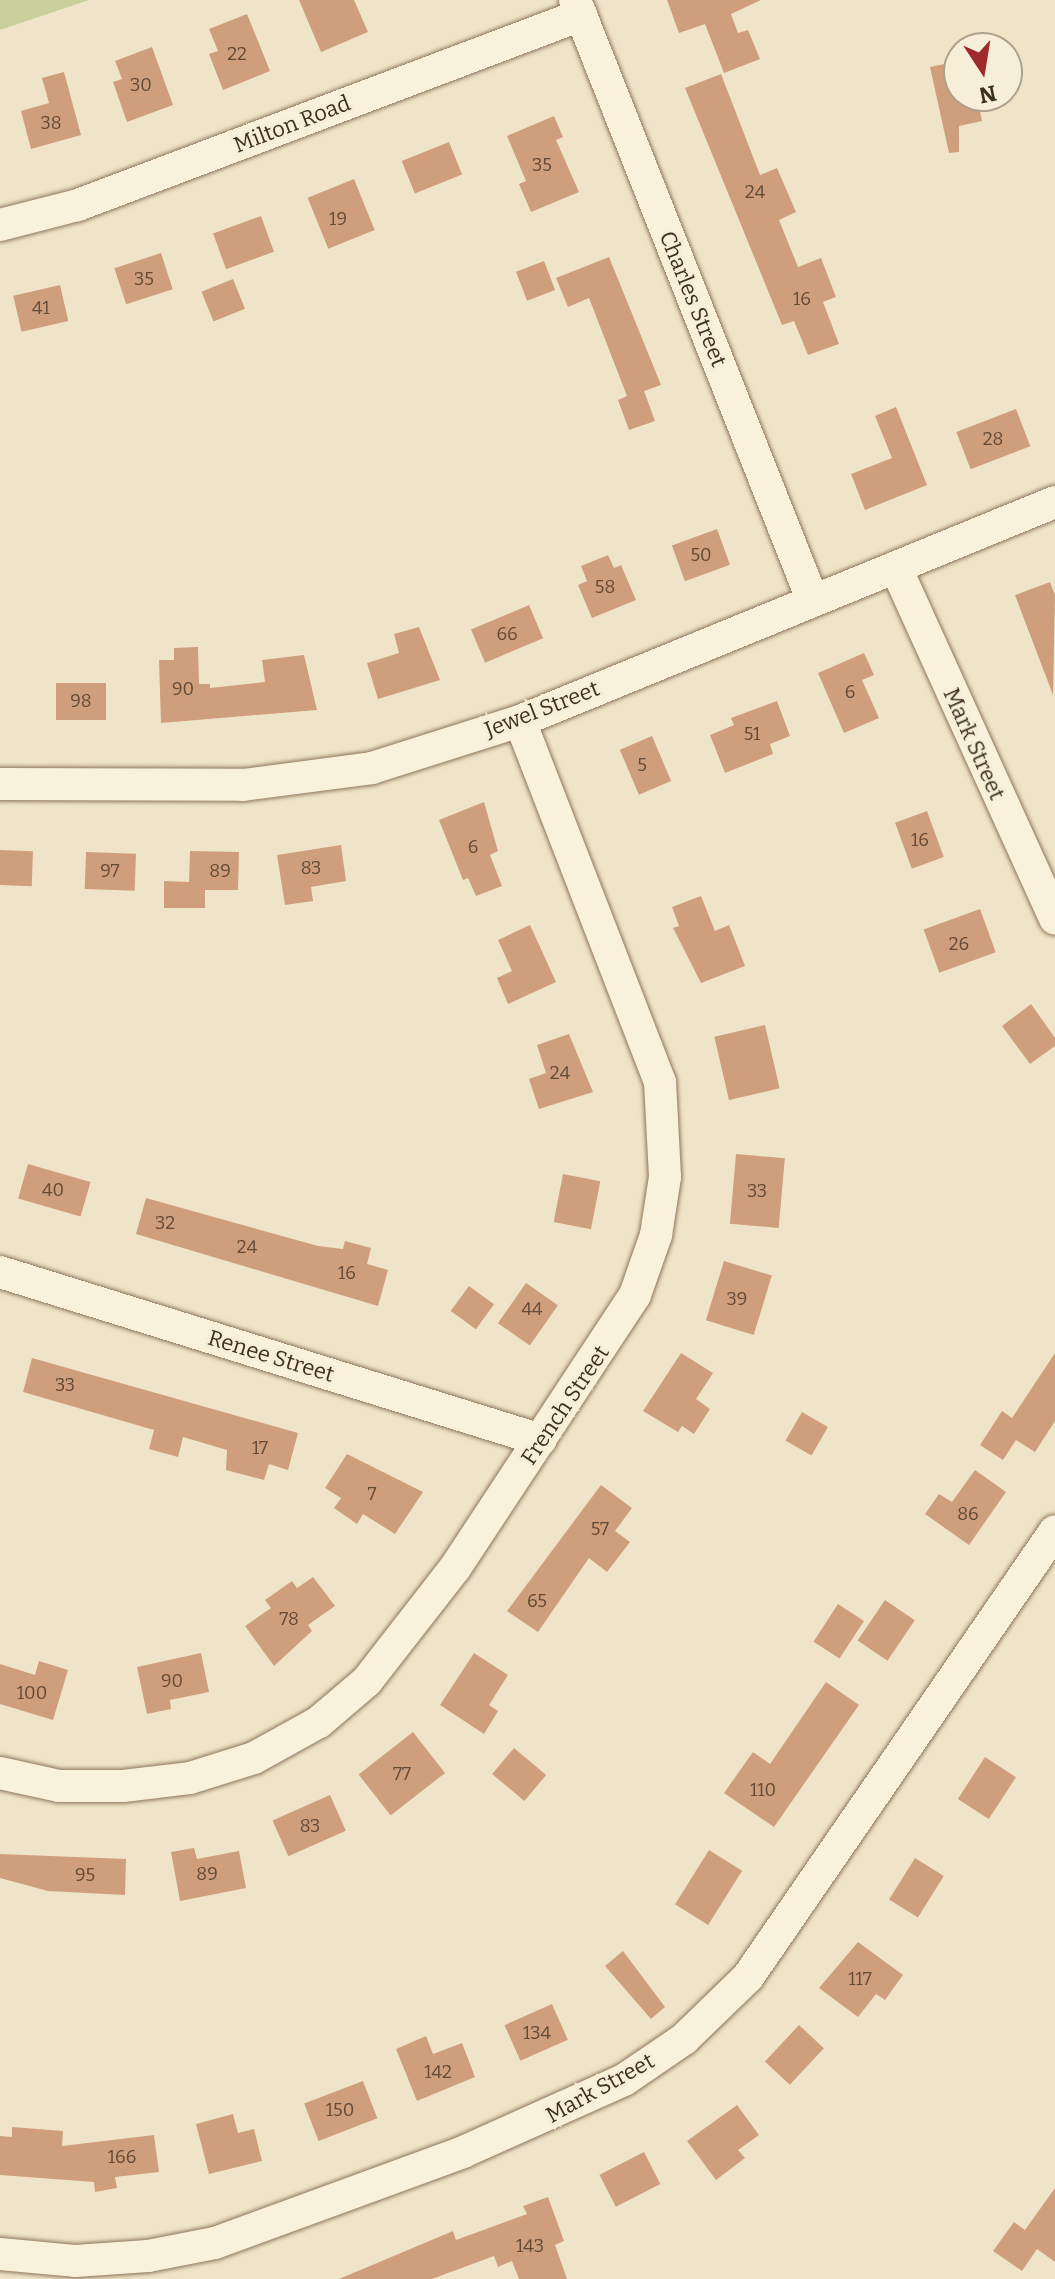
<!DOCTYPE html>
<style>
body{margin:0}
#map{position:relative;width:1055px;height:2279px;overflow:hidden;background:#f0e4c8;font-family:Bitter,serif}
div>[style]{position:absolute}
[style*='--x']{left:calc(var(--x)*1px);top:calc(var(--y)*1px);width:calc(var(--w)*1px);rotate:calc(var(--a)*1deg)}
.green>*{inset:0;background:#c9cf9b}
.building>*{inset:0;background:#cf9f7d;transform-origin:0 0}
.roads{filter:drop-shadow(0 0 2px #8d765c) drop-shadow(0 0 2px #8d765c)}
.minor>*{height:32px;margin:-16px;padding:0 16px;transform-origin:16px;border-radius:16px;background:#faf1dc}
span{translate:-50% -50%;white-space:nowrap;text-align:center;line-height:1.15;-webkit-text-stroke:6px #f7eed8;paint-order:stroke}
.number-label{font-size:18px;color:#624a37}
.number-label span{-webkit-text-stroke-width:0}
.street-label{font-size:22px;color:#3d2e20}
.north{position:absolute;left:943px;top:32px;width:80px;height:80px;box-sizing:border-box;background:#f7eed8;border:2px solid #ada18e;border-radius:50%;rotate:168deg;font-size:22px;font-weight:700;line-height:32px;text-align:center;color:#3d2e20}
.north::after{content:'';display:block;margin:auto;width:28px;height:36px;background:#9e2a2b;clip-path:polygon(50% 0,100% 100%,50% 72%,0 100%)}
</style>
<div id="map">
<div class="green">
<div style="clip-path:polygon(0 0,89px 0,0 30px)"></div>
</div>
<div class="building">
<div style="clip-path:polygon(299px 0,354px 0,368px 32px,321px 52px)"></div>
<div style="clip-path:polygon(667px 0,761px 0,731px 14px,738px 33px,748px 30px,760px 59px,724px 73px,705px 24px,679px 33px)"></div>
<div style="clip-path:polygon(247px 14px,270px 71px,223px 90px,209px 54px,218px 51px,209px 29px)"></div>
<div style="clip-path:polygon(152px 47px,173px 105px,127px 122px,113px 82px,122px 79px,115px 61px)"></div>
<div style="clip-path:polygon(959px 61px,959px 96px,977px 96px,982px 121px,959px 126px,959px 152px,949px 153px,930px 67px)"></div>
<div style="clip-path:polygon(64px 72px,81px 135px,31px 149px,21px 111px,49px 103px,42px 78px)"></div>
<div style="clip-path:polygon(721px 74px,760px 175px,777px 168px,796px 212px,779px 220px,798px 267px,821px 258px,836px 297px,823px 302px,839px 344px,808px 355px,794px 321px,782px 325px,685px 88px)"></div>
<div style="clip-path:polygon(554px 116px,563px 137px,556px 140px,579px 192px,531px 212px,519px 184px,526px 181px,507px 136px)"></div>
<div style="left:449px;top:142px;width:35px;height:51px;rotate:68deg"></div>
<div style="left:354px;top:179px;width:55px;height:50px;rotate:68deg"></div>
<div style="left:261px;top:216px;width:38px;height:51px;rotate:70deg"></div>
<div style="left:161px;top:253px;width:38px;height:49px;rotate:72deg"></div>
<div style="clip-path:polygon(609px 257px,661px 385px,644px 391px,655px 421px,629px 430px,618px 400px,627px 396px,589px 298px,568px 307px,556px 278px)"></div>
<div style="left:544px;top:261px;width:31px;height:30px;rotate:69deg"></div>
<div style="left:233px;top:279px;width:32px;height:34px;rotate:68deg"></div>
<div style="left:60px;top:285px;width:37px;height:48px;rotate:77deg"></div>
<div style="clip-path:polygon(896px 407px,927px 485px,865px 510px,851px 474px,892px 458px,875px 416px)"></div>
<div style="left:1016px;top:409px;width:40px;height:64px;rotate:69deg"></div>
<div style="left:717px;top:529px;width:38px;height:48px;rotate:70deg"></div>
<div style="clip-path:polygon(608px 555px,614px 568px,621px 565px,636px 600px,592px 618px,578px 585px,587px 581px,581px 566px)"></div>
<div style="clip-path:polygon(1050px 582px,1055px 595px,1053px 695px,1015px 595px)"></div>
<div style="left:529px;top:605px;width:36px;height:63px;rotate:67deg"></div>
<div style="clip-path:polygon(419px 627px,440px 680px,378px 699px,367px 663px,399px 653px,394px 634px)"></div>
<div style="clip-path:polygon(198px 647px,199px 684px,210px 684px,210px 688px,265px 682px,262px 660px,304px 655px,317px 710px,161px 723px,159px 660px,174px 660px,174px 648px)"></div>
<div style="clip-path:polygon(864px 653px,874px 675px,862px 680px,879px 718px,844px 733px,818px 673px)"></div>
<div style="left:56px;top:683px;width:50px;height:37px"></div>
<div style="clip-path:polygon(777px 701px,790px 736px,770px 744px,773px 754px,725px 773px,710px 735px,734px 725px,731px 718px)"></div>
<div style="left:652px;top:736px;width:49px;height:35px;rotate:67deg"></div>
<div style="clip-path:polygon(484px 802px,498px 851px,490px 855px,502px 886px,476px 896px,468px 878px,463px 880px,439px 820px)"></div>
<div style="left:927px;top:811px;width:49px;height:34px;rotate:70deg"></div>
<div style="clip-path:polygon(341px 845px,346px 881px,311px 887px,313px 901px,285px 905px,277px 855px)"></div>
<div style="left:0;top:850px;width:33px;height:35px;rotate:2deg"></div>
<div style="clip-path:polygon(190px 851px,239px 852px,238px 890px,205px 890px,205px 908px,164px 908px,164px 881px,189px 882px)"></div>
<div style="left:86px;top:852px;width:50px;height:37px;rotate:2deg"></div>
<div style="clip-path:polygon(701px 896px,715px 931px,729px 925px,745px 966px,701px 983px,673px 928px,679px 926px,672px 907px)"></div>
<div style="left:980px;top:909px;width:46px;height:60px;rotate:70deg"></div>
<div style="clip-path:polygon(530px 925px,556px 982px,508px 1004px,497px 978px,512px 971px,498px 940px)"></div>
<div style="clip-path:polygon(1031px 1004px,1055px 1038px,1055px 1046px,1030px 1064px,1002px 1026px)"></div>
<div style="left:765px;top:1025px;width:65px;height:52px;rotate:77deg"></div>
<div style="clip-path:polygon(569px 1034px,593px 1092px,539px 1109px,529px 1079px,546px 1073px,537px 1045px)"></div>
<div style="left:736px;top:1154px;width:49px;height:70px;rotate:5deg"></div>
<div style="left:28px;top:1164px;width:65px;height:36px;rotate:16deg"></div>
<div style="left:563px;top:1174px;width:38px;height:49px;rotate:11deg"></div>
<div style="clip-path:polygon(146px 1198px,318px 1246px,343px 1249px,345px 1241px,371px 1248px,367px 1264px,388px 1270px,378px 1306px,136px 1234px)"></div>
<div style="left:724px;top:1261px;width:50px;height:62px;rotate:17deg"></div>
<div style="left:526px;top:1283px;width:39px;height:49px;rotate:35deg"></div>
<div style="left:469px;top:1286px;width:31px;height:31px;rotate:36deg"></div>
<div style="clip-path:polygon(681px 1353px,713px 1373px,696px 1399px,710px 1409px,694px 1434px,682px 1426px,678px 1432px,643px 1411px)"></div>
<div style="clip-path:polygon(1055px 1353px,1055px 1421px,1035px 1452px,1016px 1440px,1003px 1460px,980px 1445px,1002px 1411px,1012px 1418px)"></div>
<div style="clip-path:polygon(32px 1358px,298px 1433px,288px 1470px,269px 1464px,264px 1480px,226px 1470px,227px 1450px,183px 1437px,178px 1457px,149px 1449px,154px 1430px,23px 1392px)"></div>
<div style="left:802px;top:1412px;width:30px;height:33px;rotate:30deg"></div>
<div style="clip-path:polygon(347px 1454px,423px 1492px,395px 1534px,363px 1514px,357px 1524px,334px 1508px,341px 1498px,325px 1488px)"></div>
<div style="clip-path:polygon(975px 1470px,1006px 1492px,969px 1545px,925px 1514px,939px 1494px,952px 1502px)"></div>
<div style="clip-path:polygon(601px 1485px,632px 1508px,615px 1531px,630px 1542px,607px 1572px,589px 1558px,538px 1632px,507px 1611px)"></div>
<div style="clip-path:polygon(313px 1577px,335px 1606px,308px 1625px,312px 1631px,274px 1666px,245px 1626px,271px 1608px,265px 1600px,292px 1581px,297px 1588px)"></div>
<div style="left:885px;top:1600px;width:36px;height:49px;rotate:34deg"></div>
<div style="left:838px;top:1604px;width:31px;height:45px;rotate:33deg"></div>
<div style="clip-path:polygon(201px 1653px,209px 1692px,170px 1700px,171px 1709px,147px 1714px,137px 1667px)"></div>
<div style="clip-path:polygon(474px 1653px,508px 1675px,489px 1705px,498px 1711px,484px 1734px,440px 1705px)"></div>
<div style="clip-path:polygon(39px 1661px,68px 1670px,53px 1720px,0 1704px,0 1664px,35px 1675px)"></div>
<div style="clip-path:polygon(826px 1682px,859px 1705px,774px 1827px,724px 1793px,753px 1752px,770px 1764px)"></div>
<div style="left:413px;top:1732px;width:52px;height:69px;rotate:52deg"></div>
<div style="left:514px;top:1748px;width:42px;height:34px;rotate:40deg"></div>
<div style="left:985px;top:1757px;width:37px;height:50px;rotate:33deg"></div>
<div style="left:330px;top:1795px;width:39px;height:63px;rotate:66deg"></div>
<div style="clip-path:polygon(194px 1848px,197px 1859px,239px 1851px,246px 1888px,180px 1901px,171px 1852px)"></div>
<div style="left:709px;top:1850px;width:39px;height:64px;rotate:32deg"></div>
<div style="clip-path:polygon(0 1854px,126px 1859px,125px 1895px,48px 1891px,0 1878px)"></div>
<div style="left:915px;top:1858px;width:34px;height:49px;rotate:32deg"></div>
<div style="clip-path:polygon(858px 1942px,903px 1975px,885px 2000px,876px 1994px,858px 2017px,819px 1988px)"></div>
<div style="clip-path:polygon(623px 1951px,665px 2007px,651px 2019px,605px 1966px)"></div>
<div style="left:552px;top:2004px;width:39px;height:52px;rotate:66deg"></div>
<div style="left:799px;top:2025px;width:34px;height:50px;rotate:43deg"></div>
<div style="clip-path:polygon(426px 2036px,433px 2054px,462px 2043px,475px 2077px,417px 2101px,396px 2049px)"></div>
<div style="left:363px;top:2081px;width:40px;height:63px;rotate:69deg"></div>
<div style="clip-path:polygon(737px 2105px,759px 2135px,738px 2150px,745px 2158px,716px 2180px,687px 2141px)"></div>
<div style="clip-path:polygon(233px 2114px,238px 2133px,254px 2129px,262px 2161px,209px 2174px,196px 2124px)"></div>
<div style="clip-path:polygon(12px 2127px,63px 2131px,62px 2146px,154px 2135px,159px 2172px,115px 2177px,117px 2188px,95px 2192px,94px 2182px,0 2175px,0 2136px,12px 2137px)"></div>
<div style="left:644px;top:2152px;width:36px;height:50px;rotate:63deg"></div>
<div style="clip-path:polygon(1055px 2188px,1055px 2262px,1037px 2249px,1022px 2271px,993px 2251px,1014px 2222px,1025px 2230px)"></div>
<div style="clip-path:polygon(548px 2197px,564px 2241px,555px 2245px,567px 2279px,519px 2279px,512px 2261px,498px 2267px,494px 2256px,432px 2279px,339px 2279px,453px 2231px,456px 2240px,527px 2214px,523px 2206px)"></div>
</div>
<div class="roads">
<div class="minor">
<div style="--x:575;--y:0;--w:644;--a:68.41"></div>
<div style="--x:0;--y:225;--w:81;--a:-14.4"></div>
<div style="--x:78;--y:205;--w:538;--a:-20.69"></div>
<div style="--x:896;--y:568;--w:385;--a:65.6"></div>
<div style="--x:0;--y:784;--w:243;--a:0.2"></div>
<div style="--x:243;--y:785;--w:130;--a:-7.5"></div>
<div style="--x:372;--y:768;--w:155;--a:-17.6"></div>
<div style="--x:520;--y:721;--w:578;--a:-22.26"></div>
<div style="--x:0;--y:1272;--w:566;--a:17.25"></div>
<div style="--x:0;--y:1773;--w:60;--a:12.4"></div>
<div style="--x:59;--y:1786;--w:64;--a:0"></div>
<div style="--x:123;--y:1786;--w:67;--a:-6.8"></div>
<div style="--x:190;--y:1778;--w:67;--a:-17.4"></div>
<div style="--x:254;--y:1758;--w:74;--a:-29"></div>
<div style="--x:319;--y:1722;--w:63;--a:-40.5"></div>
<div style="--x:367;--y:1681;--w:143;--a:-52.1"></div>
<div style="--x:455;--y:1568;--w:327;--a:-56.6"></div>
<div style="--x:635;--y:1295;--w:64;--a:-70.7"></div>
<div style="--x:656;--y:1235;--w:59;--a:-81.2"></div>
<div style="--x:665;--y:1177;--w:95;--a:-93"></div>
<div style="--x:660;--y:1082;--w:387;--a:-111.2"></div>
<div style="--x:0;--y:2254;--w:75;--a:5.3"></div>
<div style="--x:75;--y:2261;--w:73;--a:-3.9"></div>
<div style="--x:148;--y:2256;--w:68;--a:-11"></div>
<div style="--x:215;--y:2243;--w:264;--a:-20.1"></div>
<div style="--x:463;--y:2152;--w:176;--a:-24.1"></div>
<div style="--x:624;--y:2080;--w:73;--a:-34.3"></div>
<div style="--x:684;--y:2039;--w:89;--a:-44.1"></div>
<div style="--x:748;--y:1977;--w:541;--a:-55.46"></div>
</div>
</div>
<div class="number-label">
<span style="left:237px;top:54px">22</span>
<span style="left:141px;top:85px">30</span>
<span style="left:51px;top:123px">38</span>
<span style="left:542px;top:165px">35</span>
<span style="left:755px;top:192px">24</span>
<span style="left:338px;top:219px">19</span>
<span style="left:144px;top:279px">35</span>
<span style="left:802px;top:299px">16</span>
<span style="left:41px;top:308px">41</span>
<span style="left:993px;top:439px">28</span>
<span style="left:701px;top:555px">50</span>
<span style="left:605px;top:587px">58</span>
<span style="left:507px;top:634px">66</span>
<span style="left:183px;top:689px">90</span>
<span style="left:850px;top:692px">6</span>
<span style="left:81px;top:701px">98</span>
<span style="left:752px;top:734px">51</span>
<span style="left:642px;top:765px">5</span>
<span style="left:920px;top:840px">16</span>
<span style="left:473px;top:847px">6</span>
<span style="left:311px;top:868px">83</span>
<span style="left:110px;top:871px">97</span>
<span style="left:220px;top:871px">89</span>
<span style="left:959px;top:944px">26</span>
<span style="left:560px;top:1073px">24</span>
<span style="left:53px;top:1190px">40</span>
<span style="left:757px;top:1191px">33</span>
<span style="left:165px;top:1223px">32</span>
<span style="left:247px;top:1247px">24</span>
<span style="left:347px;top:1273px">16</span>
<span style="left:737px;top:1299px">39</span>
<span style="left:532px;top:1309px">44</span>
<span style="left:65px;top:1385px">33</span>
<span style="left:260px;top:1448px">17</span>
<span style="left:372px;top:1494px">7</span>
<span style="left:968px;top:1514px">86</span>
<span style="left:600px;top:1529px">57</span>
<span style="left:537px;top:1601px">65</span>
<span style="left:289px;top:1619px">78</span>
<span style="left:172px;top:1681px">90</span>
<span style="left:32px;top:1693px">100</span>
<span style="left:402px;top:1774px">77</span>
<span style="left:763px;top:1790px">110</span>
<span style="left:310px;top:1826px">83</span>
<span style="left:207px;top:1874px">89</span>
<span style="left:85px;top:1875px">95</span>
<span style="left:860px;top:1979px">117</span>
<span style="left:537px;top:2033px">134</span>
<span style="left:438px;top:2072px">142</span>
<span style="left:340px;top:2110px">150</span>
<span style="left:122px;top:2157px">166</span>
<span style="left:530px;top:2246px">143</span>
</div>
<div class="street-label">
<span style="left:292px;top:124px;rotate:-21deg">Milton Road</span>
<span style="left:693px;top:299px;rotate:68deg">Charles Street</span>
<span style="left:542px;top:709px;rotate:-21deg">Jewel Street</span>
<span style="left:974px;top:744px;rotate:66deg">Mark Street</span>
<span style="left:271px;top:1356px;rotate:17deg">Renee Street</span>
<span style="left:565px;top:1405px;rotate:-56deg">French Street</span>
<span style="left:600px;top:2088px;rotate:-29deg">Mark Street</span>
</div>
<div class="north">N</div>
</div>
